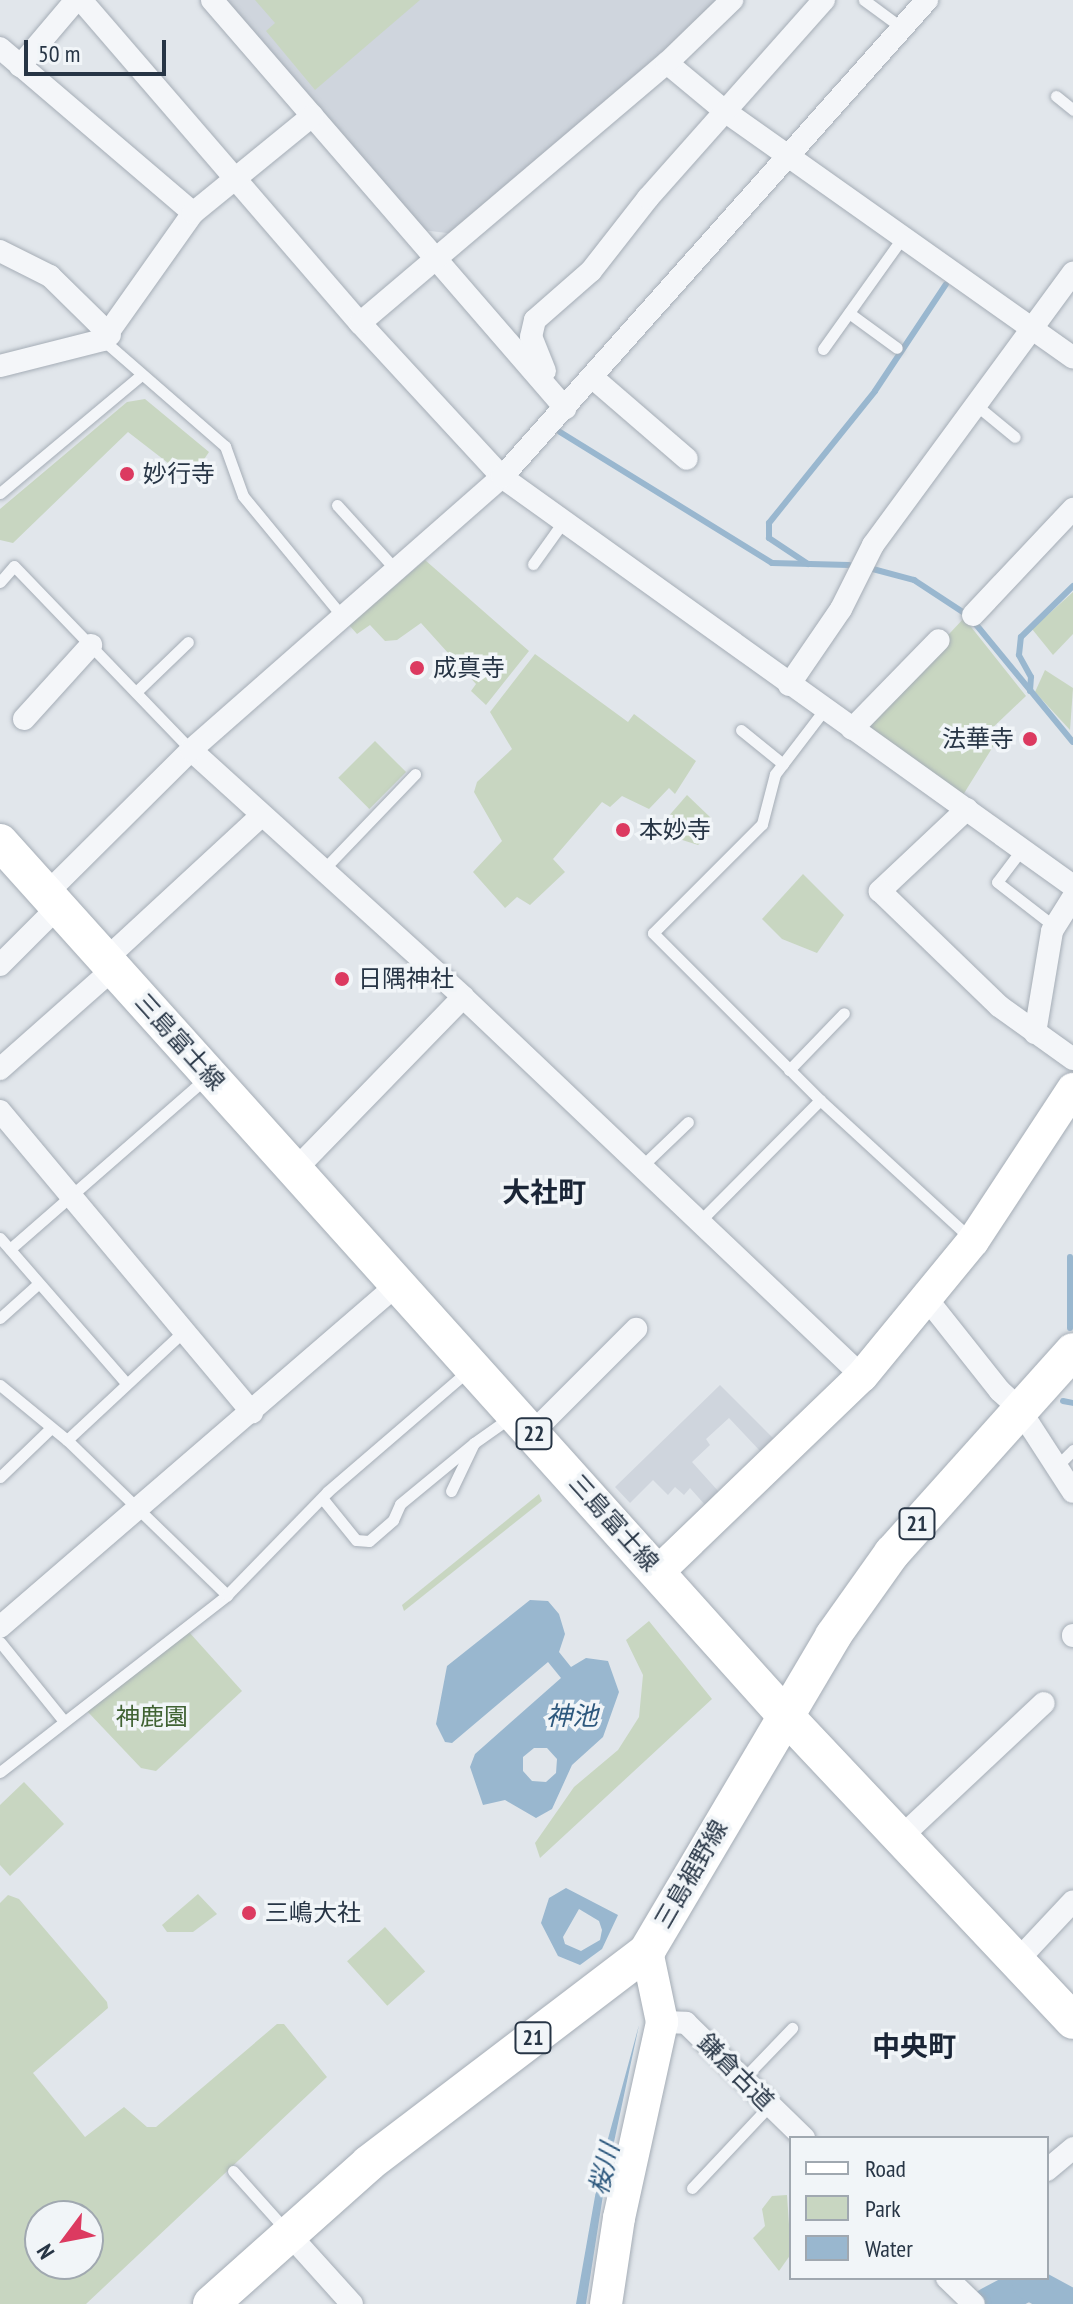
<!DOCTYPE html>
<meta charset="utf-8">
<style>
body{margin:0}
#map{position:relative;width:1073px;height:2304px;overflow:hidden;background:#e1e6eb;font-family:"PT Sans Narrow","Noto Sans JP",sans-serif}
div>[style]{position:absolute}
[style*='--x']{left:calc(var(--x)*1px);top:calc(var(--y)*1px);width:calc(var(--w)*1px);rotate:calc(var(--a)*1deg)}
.built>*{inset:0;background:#cfd5dd}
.green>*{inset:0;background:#c8d6c1;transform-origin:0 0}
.water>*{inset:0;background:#99b7cf}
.stream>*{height:6px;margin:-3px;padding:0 3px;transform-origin:3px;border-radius:3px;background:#99b7cf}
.river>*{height:34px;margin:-17px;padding:0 17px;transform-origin:17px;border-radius:17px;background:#99b7cf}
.roads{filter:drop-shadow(0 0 2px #a5adb6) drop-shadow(0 0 2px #a5adb6)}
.lane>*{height:11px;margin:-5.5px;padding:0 5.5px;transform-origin:5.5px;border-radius:5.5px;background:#f4f6f9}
.street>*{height:22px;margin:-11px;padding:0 11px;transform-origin:11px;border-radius:11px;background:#f4f6f9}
.secondary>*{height:32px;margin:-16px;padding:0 16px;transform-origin:16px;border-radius:16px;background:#fff}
.primary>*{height:36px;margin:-18px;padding:0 18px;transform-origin:18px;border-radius:18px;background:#fff}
.dots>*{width:22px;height:22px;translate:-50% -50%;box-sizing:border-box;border:4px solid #f1f5f8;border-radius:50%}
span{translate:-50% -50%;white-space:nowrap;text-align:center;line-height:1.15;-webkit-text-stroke:7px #f1f5f8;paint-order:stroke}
.shield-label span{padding:2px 6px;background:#f1f5f8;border:2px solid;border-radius:6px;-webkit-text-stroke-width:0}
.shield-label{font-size:22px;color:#273545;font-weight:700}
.poi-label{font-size:24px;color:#273545}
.left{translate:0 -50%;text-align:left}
.right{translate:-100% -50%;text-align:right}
.street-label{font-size:24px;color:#273545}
.park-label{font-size:24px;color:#406233}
.water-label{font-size:26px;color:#2d587d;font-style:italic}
.quarter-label{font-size:28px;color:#1a2536;font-weight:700}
.legend{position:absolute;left:789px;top:2136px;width:260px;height:144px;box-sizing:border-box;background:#f1f5f8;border:2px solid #a0a8b0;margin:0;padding:10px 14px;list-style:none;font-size:24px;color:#273545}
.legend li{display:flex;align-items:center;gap:16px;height:40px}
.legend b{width:40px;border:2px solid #a0a8b0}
.north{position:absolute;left:24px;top:2200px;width:80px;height:80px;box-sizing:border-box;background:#f1f5f8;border:2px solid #a0a8b0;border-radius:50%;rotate:238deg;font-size:22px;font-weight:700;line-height:32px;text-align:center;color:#273545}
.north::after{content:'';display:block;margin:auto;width:28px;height:36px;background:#dc3a60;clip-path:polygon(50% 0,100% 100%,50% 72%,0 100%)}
.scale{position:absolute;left:24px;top:40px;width:142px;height:36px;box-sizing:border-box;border:4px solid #273545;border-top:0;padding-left:10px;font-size:24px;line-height:28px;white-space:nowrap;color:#273545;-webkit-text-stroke:6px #f1f5f8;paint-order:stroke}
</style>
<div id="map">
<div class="built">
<div style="clip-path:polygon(221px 0,721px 0,455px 234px,422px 230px)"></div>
<div style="clip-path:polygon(720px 1385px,774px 1439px,761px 1452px,729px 1418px,706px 1439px,710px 1445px,692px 1462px,719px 1492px,706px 1506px,690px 1488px,684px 1495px,675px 1487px,668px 1495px,653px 1480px,630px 1503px,615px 1487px)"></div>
</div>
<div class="green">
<div style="clip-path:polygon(255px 0,420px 0,315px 90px,266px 31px,275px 23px)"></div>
<div style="clip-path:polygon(145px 399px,209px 452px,190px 480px,128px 432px,13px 543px,0 540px,0 509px,127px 402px)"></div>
<div style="clip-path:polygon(425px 560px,529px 651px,486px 705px,471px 691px,476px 684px,421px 623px,397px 640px,385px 641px,370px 625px,357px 634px,349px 625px)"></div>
<div style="clip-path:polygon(1073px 592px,1073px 634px,1053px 655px,1032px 629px)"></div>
<div style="clip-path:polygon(964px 618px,1026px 696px,986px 734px,994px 745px,963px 795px,866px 728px,868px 721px)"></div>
<div style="clip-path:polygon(535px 654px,628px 722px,634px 714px,696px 761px,675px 794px,669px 788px,649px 809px,622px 796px,610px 807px,602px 802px,553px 859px,565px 872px,530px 905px,517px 897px,505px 908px,473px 872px,502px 841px,474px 792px,477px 782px,512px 749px,490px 712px)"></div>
<div style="clip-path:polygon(1045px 670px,1073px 688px,1070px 730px,1035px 692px)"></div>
<div style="left:375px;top:741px;width:44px;height:52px;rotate:45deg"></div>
<div style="clip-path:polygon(687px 795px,711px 818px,711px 834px,698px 845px,676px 838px,667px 818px)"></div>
<div style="clip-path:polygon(803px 874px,844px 915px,817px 953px,782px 939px,762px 919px)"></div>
<div style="clip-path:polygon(539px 1494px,542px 1501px,404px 1611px,402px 1605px)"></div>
<div style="clip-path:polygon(649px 1621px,712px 1699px,540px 1858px,535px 1843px,574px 1787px,618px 1750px,639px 1717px,643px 1675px,626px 1640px)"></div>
<div style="clip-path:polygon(189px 1632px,242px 1691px,156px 1771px,141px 1768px,87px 1711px)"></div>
<div style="clip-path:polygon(24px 1782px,64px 1824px,10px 1876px,0 1865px,0 1805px)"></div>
<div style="clip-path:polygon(198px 1894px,217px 1914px,193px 1932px,167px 1932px,162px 1925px)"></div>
<div style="clip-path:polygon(evenodd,8px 1895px,19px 1899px,107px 2002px,108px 2008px,33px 2073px,85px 2137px,124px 2107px,147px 2127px,156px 2127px,277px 2024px,284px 2024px,327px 2077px,86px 2304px,0 2304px,0 1903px,8px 1895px,40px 2216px,88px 2216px,88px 2264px,40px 2264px,40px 2216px)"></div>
<div style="left:385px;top:1927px;width:60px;height:51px;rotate:48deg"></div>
<div style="clip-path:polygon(787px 2195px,791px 2254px,779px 2271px,753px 2238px,765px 2226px,762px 2209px,772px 2196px)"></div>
</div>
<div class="water">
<div style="clip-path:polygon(evenodd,530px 1600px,548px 1601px,559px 1614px,565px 1634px,559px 1652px,571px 1667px,586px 1658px,608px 1661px,619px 1692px,603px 1737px,572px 1765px,552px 1809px,536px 1818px,505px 1800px,483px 1805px,470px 1767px,475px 1754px,561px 1678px,548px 1662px,452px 1743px,445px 1742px,436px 1724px,447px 1666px,530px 1600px,534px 1748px,547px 1748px,557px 1759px,556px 1773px,546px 1782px,532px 1781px,523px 1771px,523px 1757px,534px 1748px)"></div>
<div style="clip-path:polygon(evenodd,566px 1888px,618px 1915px,602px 1949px,580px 1965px,558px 1956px,541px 1923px,549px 1898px,566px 1888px,579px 1909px,599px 1921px,602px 1930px,600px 1940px,581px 1951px,565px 1944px,563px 1937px,579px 1909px)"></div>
<div style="clip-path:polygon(639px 2025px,604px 2189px,586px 2304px,576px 2304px,600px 2168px)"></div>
</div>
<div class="stream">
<div style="--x:560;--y:432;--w:249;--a:31.7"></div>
<div style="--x:772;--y:563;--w:77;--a:1.5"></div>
<div style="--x:808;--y:564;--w:47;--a:-146.3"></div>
<div style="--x:769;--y:538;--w:15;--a:-90"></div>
<div style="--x:769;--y:523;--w:169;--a:-51.2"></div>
<div style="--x:875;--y:391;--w:128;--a:-56.4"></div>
<div style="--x:869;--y:568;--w:47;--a:14.9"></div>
<div style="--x:914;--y:580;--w:66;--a:33.2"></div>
<div style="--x:969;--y:616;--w:163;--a:50.5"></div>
<div style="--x:1030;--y:691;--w:14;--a:-86"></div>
<div style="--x:1031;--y:677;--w:25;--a:-119"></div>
<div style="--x:1019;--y:655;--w:18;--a:-84"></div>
<div style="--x:1021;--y:637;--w:73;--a:-44.4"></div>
<div style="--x:1070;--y:1328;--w:71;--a:-90"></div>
<div style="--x:1063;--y:1401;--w:10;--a:11"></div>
</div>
<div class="river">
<div style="--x:989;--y:2304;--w:45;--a:-27.7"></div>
<div style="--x:1029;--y:2283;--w:44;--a:28.3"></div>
</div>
<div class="roads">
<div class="lane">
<div style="--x:864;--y:0;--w:47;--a:36.4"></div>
<div style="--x:1056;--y:96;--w:22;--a:39"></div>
<div style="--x:849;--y:313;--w:59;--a:36.1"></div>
<div style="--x:103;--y:340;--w:162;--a:41"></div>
<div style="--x:225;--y:446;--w:53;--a:70.2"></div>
<div style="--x:243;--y:496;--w:156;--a:50.5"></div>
<div style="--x:823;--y:349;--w:138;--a:-54.5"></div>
<div style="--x:976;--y:405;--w:50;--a:39.4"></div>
<div style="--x:0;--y:493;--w:184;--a:-39.9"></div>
<div style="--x:337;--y:505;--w:86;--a:47.8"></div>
<div style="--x:533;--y:564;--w:52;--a:-54.5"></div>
<div style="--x:0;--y:582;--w:21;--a:-49"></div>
<div style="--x:14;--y:566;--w:255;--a:46.1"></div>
<div style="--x:136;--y:692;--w:72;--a:-43.9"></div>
<div style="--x:824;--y:710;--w:81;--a:127.4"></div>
<div style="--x:775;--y:774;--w:52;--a:104.6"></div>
<div style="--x:762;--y:824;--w:154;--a:135"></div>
<div style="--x:653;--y:933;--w:236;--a:45"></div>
<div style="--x:820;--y:1100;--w:204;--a:42.6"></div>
<div style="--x:741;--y:730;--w:54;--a:39"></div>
<div style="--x:1022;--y:849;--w:41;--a:127.1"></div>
<div style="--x:997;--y:882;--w:72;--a:37.7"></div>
<div style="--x:323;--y:870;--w:133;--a:-46.2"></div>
<div style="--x:789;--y:1070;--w:79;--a:-46"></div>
<div style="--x:641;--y:1167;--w:65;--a:-43.8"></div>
<div style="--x:699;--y:1222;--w:172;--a:-45.2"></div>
<div style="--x:0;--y:1238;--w:191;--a:49"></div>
<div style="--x:10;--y:1249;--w:259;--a:-41.1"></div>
<div style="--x:0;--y:1318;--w:52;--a:-41.9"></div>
<div style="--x:0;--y:1385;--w:87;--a:39.4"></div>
<div style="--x:67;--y:1440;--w:160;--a:-43"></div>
<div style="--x:67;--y:1440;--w:223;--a:44.1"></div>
<div style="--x:1057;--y:1466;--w:23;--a:-45"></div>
<div style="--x:0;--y:1477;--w:71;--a:-43.9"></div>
<div style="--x:451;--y:1491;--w:53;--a:-64.4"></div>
<div style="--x:474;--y:1443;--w:45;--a:-35.1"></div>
<div style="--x:322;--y:1498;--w:54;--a:51"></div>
<div style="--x:356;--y:1540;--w:13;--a:4"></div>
<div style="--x:369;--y:1541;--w:32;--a:-41"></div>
<div style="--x:393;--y:1520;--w:17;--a:-66"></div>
<div style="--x:400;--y:1504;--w:96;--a:-39.5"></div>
<div style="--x:0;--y:1642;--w:100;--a:51.1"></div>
<div style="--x:0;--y:1772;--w:288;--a:-37.9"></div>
<div style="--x:227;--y:1595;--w:144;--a:-45.8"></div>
<div style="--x:327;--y:1492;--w:187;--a:-40.7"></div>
<div style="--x:743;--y:2079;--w:71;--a:-46.1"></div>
<div style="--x:233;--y:2171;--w:79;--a:48.1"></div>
<div style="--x:692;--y:2188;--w:114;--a:-46.8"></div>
</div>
<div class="street">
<div style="--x:81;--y:0;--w:427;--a:49.2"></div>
<div style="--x:360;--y:323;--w:209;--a:47.3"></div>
<div style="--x:502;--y:477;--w:702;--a:35.61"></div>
<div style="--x:212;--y:0;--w:540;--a:49.13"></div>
<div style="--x:0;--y:48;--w:254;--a:40.5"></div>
<div style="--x:667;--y:63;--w:77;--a:39.7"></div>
<div style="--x:726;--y:112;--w:425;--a:35.3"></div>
<div style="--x:20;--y:66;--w:87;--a:-49.7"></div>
<div style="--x:0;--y:251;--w:56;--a:26.6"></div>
<div style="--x:50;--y:276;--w:84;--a:44.5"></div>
<div style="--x:360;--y:323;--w:402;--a:-40.3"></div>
<div style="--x:667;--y:63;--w:91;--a:-44.1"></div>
<div style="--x:0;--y:366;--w:106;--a:-14.2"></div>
<div style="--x:103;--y:340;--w:156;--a:-54.7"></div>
<div style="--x:193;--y:213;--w:154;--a:-39.2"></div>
<div style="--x:545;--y:371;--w:37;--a:-112"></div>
<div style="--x:531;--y:337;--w:17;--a:-77"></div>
<div style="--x:535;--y:320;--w:74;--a:-41.2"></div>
<div style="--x:591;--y:271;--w:93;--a:-52"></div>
<div style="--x:648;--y:198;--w:265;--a:-48.4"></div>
<div style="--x:592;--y:377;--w:125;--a:40.8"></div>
<div style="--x:973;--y:615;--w:146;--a:-46.7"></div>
<div style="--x:789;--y:685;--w:92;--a:-55.6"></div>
<div style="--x:841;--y:609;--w:72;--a:-63.4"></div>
<div style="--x:873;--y:545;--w:338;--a:-53.7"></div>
<div style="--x:24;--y:719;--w:100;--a:-47.8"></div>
<div style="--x:852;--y:729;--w:124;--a:-45.7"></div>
<div style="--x:191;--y:750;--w:367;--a:42.2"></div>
<div style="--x:463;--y:997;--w:550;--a:43.53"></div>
<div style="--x:967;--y:809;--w:120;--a:136.7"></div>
<div style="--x:880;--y:891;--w:165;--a:44"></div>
<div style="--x:999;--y:1006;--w:91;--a:35.6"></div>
<div style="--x:47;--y:893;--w:203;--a:-44.8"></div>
<div style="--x:191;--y:750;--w:414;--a:-41.3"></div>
<div style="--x:502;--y:477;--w:639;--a:-48.3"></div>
<div style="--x:106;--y:959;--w:211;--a:-42.7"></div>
<div style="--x:0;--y:965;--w:83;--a:-45"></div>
<div style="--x:1035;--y:1033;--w:103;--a:-80.5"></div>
<div style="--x:1052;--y:931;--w:40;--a:-58"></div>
<div style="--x:0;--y:1069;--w:152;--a:-41.5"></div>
<div style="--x:0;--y:1111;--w:393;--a:50.1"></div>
<div style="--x:294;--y:1171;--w:243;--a:-45.8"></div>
<div style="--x:927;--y:1299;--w:117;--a:51.6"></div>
<div style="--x:1000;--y:1391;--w:24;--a:42"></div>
<div style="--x:1018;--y:1407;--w:101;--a:57.1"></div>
<div style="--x:533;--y:1432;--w:146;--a:-45"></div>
<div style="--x:0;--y:1627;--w:525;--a:-40.76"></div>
<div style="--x:1073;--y:1635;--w:1;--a:90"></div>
<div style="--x:900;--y:1838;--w:197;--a:-43.2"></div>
<div style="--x:1016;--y:1962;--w:83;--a:-46.9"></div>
<div style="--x:662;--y:2022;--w:24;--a:2"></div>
<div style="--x:686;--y:2023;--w:165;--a:44.3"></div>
<div style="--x:1047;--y:2170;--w:34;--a:-40"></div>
<div style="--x:289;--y:2234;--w:94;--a:48"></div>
<div style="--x:947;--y:2278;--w:37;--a:44"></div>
</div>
<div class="secondary">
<div style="--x:658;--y:1572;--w:283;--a:-43.9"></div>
<div style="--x:862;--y:1376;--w:175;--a:-50.6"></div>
<div style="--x:973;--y:1241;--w:182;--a:-56.7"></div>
<div style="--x:606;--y:2304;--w:87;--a:-81.4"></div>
<div style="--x:619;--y:2218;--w:201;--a:-77.6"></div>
<div style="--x:662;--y:2022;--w:73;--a:-101.9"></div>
</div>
<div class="primary">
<div style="--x:0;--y:842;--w:1171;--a:48.05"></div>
<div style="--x:783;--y:1713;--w:423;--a:46.7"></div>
<div style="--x:211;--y:2304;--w:212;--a:-41.7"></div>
<div style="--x:369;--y:2163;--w:350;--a:-37.3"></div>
<div style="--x:647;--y:1951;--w:366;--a:-59.4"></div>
<div style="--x:833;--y:1636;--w:102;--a:-54.6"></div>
<div style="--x:892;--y:1553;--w:271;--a:-48.1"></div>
</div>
</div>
<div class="dots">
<div style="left:127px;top:474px;background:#dc3a60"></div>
<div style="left:417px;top:668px;background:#dc3a60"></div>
<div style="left:1030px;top:739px;background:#dc3a60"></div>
<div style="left:623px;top:830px;background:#dc3a60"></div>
<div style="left:342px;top:979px;background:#dc3a60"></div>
<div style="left:249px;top:1913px;background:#dc3a60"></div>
</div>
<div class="shield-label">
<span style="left:534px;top:1434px">22</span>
<span style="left:917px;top:1524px">21</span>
<span style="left:533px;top:2038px">21</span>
</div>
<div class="poi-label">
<span class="left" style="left:143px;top:474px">妙行寺</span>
<span class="left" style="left:433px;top:668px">成真寺</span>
<span class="right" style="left:1014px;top:739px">法華寺</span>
<span class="left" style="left:639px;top:830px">本妙寺</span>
<span class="left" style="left:358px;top:979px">日隅神社</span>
<span class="left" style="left:265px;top:1913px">三嶋大社</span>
</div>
<div class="street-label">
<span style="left:180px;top:1042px;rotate:48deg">三島富士線</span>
<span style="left:614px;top:1523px;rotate:48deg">三島富士線</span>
<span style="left:691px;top:1874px;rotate:-60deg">三島裾野線</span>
<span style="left:736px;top:2072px;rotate:45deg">鎌倉古道</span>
</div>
<div class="park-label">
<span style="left:152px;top:1717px">神鹿園</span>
</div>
<div class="water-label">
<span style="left:572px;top:1716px">神池</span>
<span style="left:604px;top:2169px;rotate:-76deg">桜川</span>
</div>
<div class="quarter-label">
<span style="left:544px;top:1192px">大社町</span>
<span style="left:914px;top:2046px">中央町</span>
</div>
<ul class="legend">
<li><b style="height:10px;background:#fff"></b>Road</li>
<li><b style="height:22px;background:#c8d6c1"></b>Park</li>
<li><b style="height:22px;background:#99b7cf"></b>Water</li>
</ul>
<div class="north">N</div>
<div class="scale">50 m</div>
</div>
